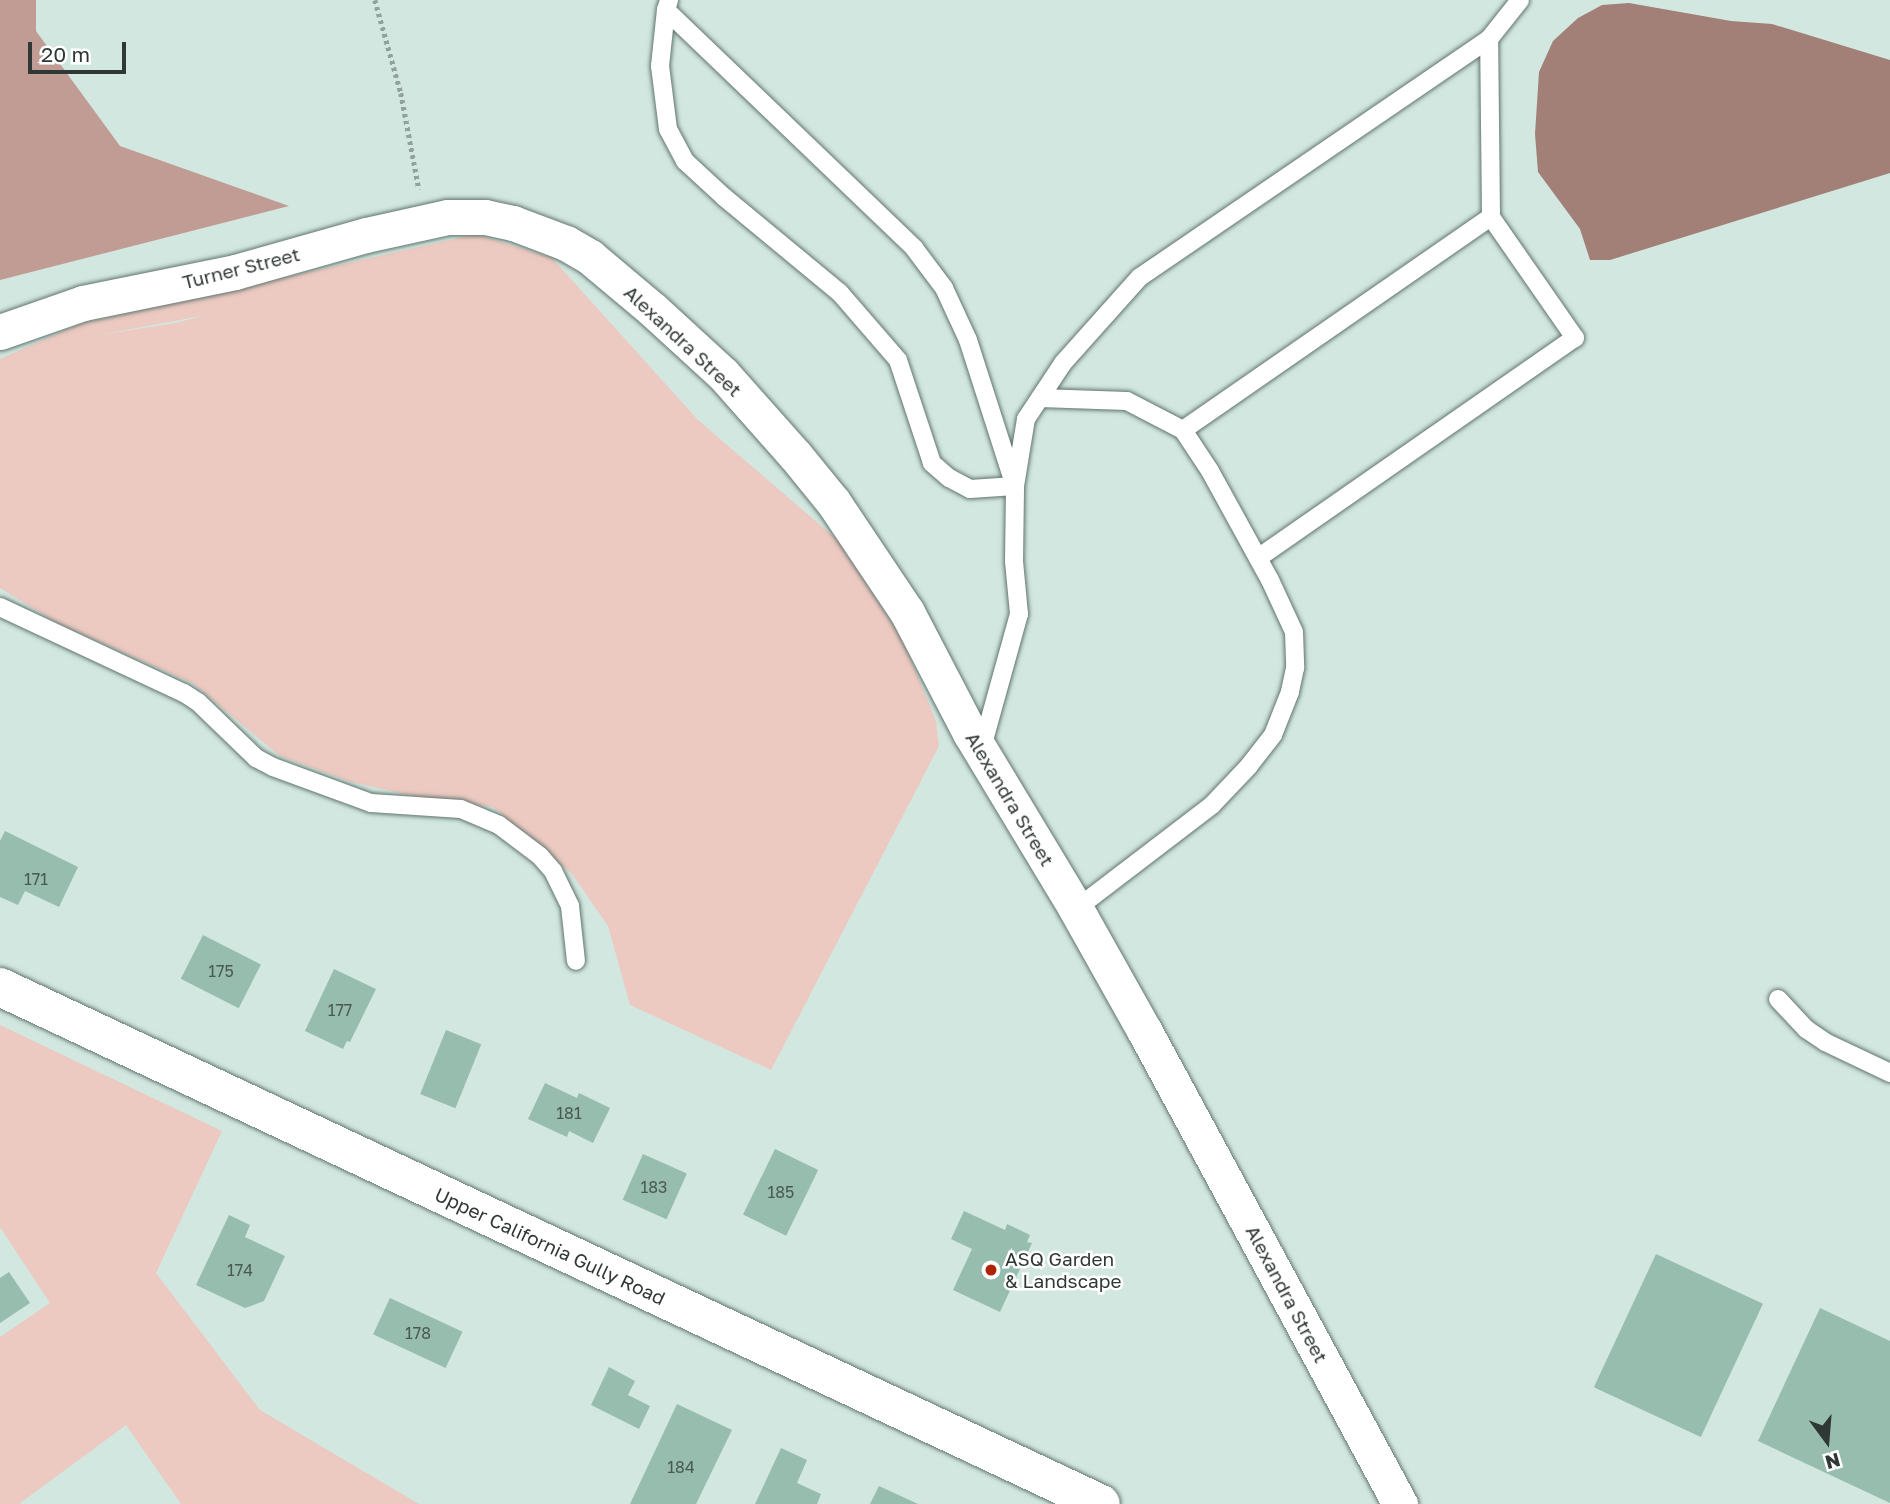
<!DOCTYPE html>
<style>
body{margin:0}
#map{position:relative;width:1890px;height:1504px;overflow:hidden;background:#d1e7df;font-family:"Golos Text",sans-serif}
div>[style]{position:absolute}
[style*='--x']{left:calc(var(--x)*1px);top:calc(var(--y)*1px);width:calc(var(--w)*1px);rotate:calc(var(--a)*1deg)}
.green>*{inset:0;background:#eccac2}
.forest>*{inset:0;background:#c19c94}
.water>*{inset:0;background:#a27f77}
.building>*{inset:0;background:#97bdaf;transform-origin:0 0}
.path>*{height:4.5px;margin-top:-2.25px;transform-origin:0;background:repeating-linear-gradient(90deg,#91a29c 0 3.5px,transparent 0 7px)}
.roads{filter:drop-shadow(0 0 2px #62756e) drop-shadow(0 0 2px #62756e)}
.lane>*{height:18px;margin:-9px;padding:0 9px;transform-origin:9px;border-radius:9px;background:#fff}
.street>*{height:35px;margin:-17.5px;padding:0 17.5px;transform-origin:17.5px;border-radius:17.5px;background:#fff}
.secondary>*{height:38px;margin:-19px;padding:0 19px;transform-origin:19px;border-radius:19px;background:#fff}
.dots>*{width:19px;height:19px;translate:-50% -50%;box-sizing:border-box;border:4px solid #fff;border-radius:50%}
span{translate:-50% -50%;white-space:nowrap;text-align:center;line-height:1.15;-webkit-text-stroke:5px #fff;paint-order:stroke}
.number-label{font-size:16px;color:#4a5954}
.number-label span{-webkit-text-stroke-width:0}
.street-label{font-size:19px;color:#303835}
.poi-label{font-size:19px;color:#303835}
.left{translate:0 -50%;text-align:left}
.north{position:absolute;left:1792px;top:1406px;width:70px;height:70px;-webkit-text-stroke:5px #fff;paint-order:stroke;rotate:164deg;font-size:19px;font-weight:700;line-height:28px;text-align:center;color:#303835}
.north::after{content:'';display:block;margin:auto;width:24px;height:32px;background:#303835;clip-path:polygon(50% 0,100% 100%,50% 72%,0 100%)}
.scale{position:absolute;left:28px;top:42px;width:98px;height:32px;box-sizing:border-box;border:4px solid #303835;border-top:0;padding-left:9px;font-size:21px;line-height:24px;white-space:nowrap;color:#303835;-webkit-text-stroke:5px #fff;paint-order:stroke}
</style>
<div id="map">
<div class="green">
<div style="clip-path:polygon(evenodd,476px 234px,552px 258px,698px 420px,840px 542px,903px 640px,936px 721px,939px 746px,771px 1070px,630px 1005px,608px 926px,572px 874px,493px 807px,418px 797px,351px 782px,280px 756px,192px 683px,57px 623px,0 588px,0 359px,79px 324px,476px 234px,207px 315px,175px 323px,87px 337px,88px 337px,207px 315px)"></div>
<div style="clip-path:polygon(0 1025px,222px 1131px,156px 1273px,260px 1410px,419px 1504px,181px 1504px,126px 1425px,19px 1504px,0 1504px,0 1337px,50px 1303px,0 1227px)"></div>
</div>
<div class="forest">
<div style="clip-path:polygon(0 0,36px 0,36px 31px,120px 146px,289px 206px,0 280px)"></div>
</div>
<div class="water">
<div style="clip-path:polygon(1629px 3px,1731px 21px,1772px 24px,1890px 60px,1890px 173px,1610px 260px,1590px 260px,1580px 229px,1538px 172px,1535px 134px,1539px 72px,1553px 41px,1578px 18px,1602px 5px)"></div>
</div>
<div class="building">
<div style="clip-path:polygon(5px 831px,78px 867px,59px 907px,25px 891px,18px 905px,0 897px,0 841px)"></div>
<div style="left:203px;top:935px;width:65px;height:49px;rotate:27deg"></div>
<div style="clip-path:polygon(334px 969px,376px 989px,350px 1042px,347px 1041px,343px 1049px,305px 1031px)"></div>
<div style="left:446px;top:1030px;width:38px;height:69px;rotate:22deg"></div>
<div style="clip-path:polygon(545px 1083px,577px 1098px,579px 1093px,610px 1108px,593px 1143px,569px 1131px,567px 1137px,528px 1119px)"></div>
<div style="left:775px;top:1149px;width:48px;height:73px;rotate:26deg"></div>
<div style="left:643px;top:1154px;width:48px;height:50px;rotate:24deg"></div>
<div style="clip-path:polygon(964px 1211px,1005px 1230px,1007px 1224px,1030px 1235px,1027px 1242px,1032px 1243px,1000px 1312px,953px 1290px,972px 1249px,951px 1239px)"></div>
<div style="clip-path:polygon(229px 1215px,250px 1225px,245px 1237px,285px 1256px,264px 1301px,245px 1308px,196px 1285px)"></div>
<div style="left:1656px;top:1254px;width:118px;height:147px;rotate:25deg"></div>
<div style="clip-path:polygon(9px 1272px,30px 1303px,0 1323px,0 1278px)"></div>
<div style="left:390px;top:1298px;width:80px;height:40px;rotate:25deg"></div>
<div style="clip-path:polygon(1820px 1308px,1890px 1341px,1890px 1503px,1758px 1441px)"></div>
<div style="clip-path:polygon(609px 1367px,635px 1381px,628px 1395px,650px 1406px,639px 1429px,591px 1405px)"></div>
<div style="clip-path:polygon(677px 1404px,732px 1430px,696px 1504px,630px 1504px)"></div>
<div style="clip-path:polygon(781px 1448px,807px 1460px,797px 1483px,821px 1494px,817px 1504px,755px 1504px)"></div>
<div style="clip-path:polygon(879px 1486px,918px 1504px,870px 1504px)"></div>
</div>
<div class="path">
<div style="--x:375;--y:0;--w:97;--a:74.4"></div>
<div style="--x:401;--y:93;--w:98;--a:79.4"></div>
</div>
<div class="roads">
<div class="lane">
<div style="--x:666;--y:10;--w:344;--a:43.8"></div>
<div style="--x:914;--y:248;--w:50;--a:53.1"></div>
<div style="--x:944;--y:288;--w:57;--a:65.2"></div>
<div style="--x:968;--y:340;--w:153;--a:72.2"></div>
<div style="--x:1015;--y:486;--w:45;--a:176.2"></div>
<div style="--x:970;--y:489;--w:24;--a:-152"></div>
<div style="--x:949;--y:478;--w:23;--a:-139"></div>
<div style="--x:932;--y:463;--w:108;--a:-108.3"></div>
<div style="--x:898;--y:360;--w:89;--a:-130.9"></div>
<div style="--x:840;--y:293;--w:151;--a:-140.4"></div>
<div style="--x:724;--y:197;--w:53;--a:-137.3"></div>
<div style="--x:685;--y:161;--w:36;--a:-118"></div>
<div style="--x:668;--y:129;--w:64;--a:-97.2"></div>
<div style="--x:660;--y:66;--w:56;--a:-83.9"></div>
<div style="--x:666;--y:10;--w:10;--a:-73"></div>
<div style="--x:1040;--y:398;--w:87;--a:2"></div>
<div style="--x:1127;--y:401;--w:63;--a:27.4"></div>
<div style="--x:1183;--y:430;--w:49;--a:56.6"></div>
<div style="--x:1210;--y:471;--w:124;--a:61.2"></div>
<div style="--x:1270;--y:580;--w:57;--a:65.2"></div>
<div style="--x:1294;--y:632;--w:36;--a:88"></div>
<div style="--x:1295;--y:668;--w:25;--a:102"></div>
<div style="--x:1290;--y:692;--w:46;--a:111.6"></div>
<div style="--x:1273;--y:735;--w:39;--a:128"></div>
<div style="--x:1249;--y:766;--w:54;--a:133.5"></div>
<div style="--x:1212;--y:805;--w:171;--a:142.6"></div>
<div style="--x:1183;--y:430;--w:374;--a:-34.7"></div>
<div style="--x:1491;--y:217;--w:178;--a:-90.6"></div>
<div style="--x:1258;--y:558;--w:386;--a:-34.8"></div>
<div style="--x:1575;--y:338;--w:147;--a:-124.8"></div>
<div style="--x:0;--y:607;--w:203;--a:25.1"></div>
<div style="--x:184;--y:693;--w:17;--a:33"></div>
<div style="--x:198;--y:702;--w:81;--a:44"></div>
<div style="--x:256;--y:758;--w:19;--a:28"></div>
<div style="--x:273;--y:767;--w:104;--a:20.2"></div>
<div style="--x:371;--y:803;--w:90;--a:3.8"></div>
<div style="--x:461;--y:809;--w:41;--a:22.8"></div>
<div style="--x:499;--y:825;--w:51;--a:37.1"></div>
<div style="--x:540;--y:856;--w:20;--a:49"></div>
<div style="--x:553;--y:871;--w:39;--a:64"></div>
<div style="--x:570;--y:906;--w:55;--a:83.8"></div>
<div style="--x:981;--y:751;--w:142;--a:-74.5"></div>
<div style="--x:1019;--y:614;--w:53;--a:-95.4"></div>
<div style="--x:1014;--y:561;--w:75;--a:-89.2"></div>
<div style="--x:1015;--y:486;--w:68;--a:-80.7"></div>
<div style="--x:1026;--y:419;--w:67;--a:-56.5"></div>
<div style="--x:1063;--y:363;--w:115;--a:-48.2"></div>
<div style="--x:1140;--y:277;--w:422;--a:-34.3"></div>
<div style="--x:1489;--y:39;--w:50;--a:-51.5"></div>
<div style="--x:1778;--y:999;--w:41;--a:47"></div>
<div style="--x:1806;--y:1029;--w:23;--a:34"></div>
<div style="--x:1825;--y:1042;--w:72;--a:25.5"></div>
</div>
<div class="street">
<div style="--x:0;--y:332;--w:88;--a:-19.3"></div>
<div style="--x:83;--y:303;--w:155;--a:-11.5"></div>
<div style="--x:235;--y:272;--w:136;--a:-15.8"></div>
<div style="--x:366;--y:235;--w:84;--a:-12.4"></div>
<div style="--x:448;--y:217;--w:37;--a:0"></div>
<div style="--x:485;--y:217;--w:29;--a:12"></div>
<div style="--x:513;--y:223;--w:57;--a:20.7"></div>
<div style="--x:566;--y:243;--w:28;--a:30"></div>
<div style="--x:590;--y:257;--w:81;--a:40"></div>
<div style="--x:652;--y:309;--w:96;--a:42.5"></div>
<div style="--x:723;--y:374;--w:108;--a:48.4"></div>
<div style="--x:795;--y:455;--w:62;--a:50.9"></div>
<div style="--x:834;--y:503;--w:131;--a:56.2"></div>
<div style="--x:907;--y:612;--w:136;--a:62.5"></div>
<div style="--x:970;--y:733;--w:205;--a:58.9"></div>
<div style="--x:1076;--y:909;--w:139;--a:60.7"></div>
<div style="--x:1144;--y:1030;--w:539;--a:61.63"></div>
</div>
<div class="secondary">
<div style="--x:0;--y:987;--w:1216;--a:25.15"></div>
</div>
</div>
<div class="dots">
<div style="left:991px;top:1270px;background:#af2202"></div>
</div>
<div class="number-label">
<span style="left:36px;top:879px">171</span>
<span style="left:221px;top:971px">175</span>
<span style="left:340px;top:1010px">177</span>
<span style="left:569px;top:1113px">181</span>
<span style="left:654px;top:1187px">183</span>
<span style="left:781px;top:1192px">185</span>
<span style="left:240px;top:1270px">174</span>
<span style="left:418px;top:1333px">178</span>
<span style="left:681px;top:1467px">184</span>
</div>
<div class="street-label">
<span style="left:241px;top:268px;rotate:-14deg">Turner Street</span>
<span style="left:683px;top:341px;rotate:43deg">Alexandra Street</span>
<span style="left:1010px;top:799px;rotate:59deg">Alexandra Street</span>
<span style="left:550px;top:1246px;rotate:25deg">Upper California Gully Road</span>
<span style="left:1287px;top:1294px;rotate:62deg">Alexandra Street</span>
</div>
<div class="poi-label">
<span class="left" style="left:1005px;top:1270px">ASQ Garden<br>&amp; Landscape</span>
</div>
<div class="north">N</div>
<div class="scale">20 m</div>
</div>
